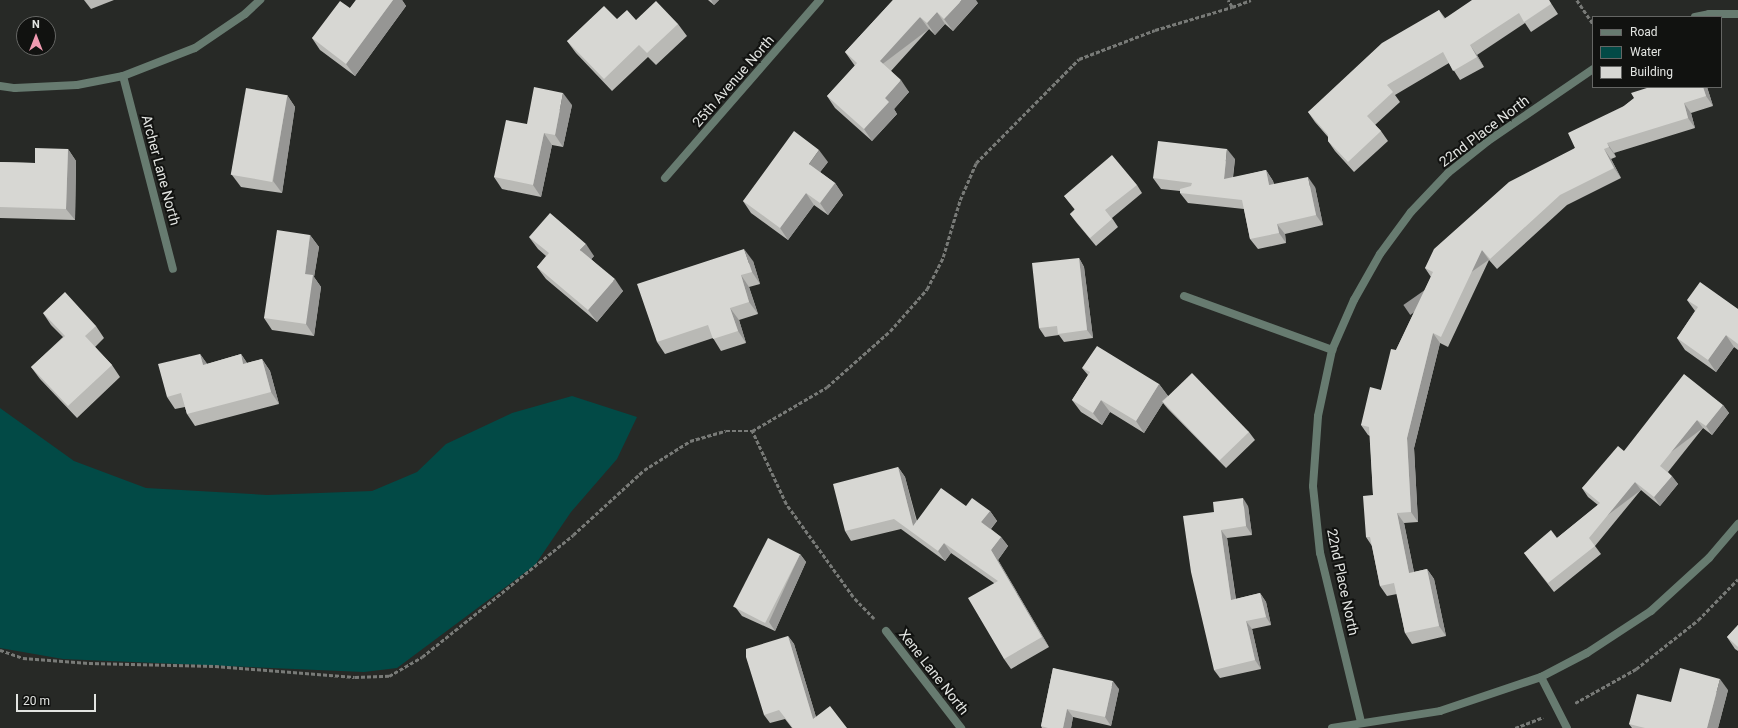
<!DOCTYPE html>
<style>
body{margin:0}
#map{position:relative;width:1738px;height:728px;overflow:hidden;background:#272926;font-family:Roboto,sans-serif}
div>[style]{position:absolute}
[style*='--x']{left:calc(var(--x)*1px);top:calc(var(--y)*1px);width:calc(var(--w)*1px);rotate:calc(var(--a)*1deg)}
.water>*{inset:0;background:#024a46}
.path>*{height:2.5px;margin-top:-1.25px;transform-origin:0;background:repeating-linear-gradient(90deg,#787a77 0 4px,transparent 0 6px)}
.minor>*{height:8px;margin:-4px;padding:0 4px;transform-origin:4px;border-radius:4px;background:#677b70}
.tertiary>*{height:8px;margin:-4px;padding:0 4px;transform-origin:4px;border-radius:4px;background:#677b70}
.wall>*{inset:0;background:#b9b9b5}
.shaded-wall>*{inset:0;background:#969694;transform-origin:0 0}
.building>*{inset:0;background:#d7d7d3;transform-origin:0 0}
span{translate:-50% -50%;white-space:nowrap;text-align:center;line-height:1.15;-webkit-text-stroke:4px #111210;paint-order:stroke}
.street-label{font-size:14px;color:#e3e5e2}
.legend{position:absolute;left:1592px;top:16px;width:130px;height:72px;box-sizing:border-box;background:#111210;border:1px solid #656664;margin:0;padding:5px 7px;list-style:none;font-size:12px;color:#e3e5e2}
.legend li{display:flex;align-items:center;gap:8px;height:20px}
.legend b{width:20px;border:1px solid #656664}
.north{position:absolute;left:16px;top:16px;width:40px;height:40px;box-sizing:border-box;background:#111210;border:1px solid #656664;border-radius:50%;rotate:0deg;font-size:11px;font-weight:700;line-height:16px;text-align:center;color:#e3e5e2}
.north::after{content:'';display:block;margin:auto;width:14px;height:18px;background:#f19ab1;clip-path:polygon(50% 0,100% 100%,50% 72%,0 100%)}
.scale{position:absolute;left:16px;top:694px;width:80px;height:18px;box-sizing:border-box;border:2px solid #e3e5e2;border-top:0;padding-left:5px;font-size:12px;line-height:14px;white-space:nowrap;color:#e3e5e2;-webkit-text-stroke:3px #111210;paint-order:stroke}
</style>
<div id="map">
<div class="water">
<div style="clip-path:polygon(572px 396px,637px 417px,617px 459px,571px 512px,535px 565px,397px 668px,364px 672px,63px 659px,0 648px,0 408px,74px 461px,146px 488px,267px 495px,372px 491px,417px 472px,446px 444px,512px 413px)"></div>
</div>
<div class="path">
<div style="--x:1577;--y:0;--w:29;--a:56"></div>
<div style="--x:1232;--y:7;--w:20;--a:-20"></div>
<div style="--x:874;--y:619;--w:30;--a:-134"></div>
<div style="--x:853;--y:597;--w:115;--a:-125.8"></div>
<div style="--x:786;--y:504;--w:81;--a:-115"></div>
<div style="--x:752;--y:431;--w:87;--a:-30.4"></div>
<div style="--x:827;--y:387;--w:84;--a:-41.6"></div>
<div style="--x:890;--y:331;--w:56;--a:-48.6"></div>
<div style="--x:927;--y:289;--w:36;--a:-63"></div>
<div style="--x:943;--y:257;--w:59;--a:-73.4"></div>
<div style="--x:960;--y:200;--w:40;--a:-66.6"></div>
<div style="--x:976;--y:163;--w:146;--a:-45.3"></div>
<div style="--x:1079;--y:59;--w:81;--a:-20.9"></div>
<div style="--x:1155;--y:30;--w:80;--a:-16.6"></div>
<div style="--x:1232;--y:7;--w:8;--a:-120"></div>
<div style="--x:0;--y:650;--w:24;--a:19"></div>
<div style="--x:23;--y:658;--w:66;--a:4.3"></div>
<div style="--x:89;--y:663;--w:126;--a:1.4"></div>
<div style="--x:215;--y:666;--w:140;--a:4.5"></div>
<div style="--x:355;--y:677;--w:34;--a:-2"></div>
<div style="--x:389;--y:676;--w:38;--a:-30"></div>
<div style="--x:422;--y:657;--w:194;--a:-38.9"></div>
<div style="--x:573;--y:535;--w:96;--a:-42.5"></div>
<div style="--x:644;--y:470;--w:54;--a:-32.2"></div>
<div style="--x:690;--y:441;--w:37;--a:-16"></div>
<div style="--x:726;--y:431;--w:26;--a:0"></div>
<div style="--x:1575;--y:703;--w:70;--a:-29.1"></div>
<div style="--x:1636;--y:669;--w:79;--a:-38.3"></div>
<div style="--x:1698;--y:620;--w:57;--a:-45.7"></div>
<div style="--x:1515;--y:728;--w:30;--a:-21"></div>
</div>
<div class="minor">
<div style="--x:1695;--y:17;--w:14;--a:-12"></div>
<div style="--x:1709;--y:14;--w:29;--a:0"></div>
<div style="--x:123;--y:76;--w:199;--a:75.5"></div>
<div style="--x:0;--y:86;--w:15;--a:8"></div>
<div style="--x:15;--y:88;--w:62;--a:-2.8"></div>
<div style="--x:77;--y:85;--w:47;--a:-11.1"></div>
<div style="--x:123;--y:76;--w:77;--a:-21.3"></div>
<div style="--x:195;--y:48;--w:60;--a:-34.2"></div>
<div style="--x:245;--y:14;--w:21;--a:-43"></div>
<div style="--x:665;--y:178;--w:236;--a:-49"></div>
<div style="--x:1184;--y:296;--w:158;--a:20"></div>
<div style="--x:886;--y:631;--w:123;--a:52.3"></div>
<div style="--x:1541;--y:677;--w:57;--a:63"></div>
<div style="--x:1361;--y:722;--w:174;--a:-103.6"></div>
<div style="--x:1320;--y:553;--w:67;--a:-96"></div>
<div style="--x:1313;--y:486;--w:70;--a:-85.9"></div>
<div style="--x:1318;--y:416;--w:67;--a:-78"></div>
<div style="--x:1332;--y:350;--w:55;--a:-66.3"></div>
<div style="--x:1354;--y:300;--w:53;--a:-60.5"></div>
<div style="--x:1380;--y:254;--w:52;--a:-53.6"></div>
<div style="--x:1411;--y:212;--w:54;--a:-46.5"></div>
<div style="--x:1448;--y:173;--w:51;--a:-38.7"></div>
<div style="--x:1488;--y:141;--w:127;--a:-34.4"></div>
</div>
<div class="tertiary">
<div style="--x:1332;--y:728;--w:109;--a:-8.9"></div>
<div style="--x:1440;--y:711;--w:107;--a:-18.6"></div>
<div style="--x:1541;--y:677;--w:52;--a:-27.6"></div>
<div style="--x:1587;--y:653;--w:77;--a:-33.3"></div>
<div style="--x:1651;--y:611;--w:79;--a:-42.4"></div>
<div style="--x:1709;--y:558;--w:45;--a:-49.5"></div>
</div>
<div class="wall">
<div style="clip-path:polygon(84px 0,114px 0,91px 9px)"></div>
<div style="clip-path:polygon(356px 0,402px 0,406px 6px,355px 76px,320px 50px,312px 38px,350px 8px)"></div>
<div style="clip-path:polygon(708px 0,719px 0,714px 5px)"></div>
<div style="clip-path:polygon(893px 0,978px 3px,953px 31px,945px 24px,935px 35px,929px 29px,891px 71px,909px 92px,894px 109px,897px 114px,872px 141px,835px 108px,827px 96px,855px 66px,845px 52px)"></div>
<div style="clip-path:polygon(1549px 0,1558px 14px,1531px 32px,1525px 23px,1477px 55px,1484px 67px,1460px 80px,1449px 63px,1395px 95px,1400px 102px,1375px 125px,1381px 131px,1388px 141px,1354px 172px,1335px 151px,1328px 141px,1328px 137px,1315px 122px,1308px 112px,1439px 10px,1445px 18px)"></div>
<div style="clip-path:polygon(617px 19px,636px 20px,678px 24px,687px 36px,656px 65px,648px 57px,612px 91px,576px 53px,567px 41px)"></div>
<div style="clip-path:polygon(1650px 87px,1707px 87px,1713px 106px,1691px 113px,1695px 128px,1614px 153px,1616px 157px,1611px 159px,1621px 178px,1567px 205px,1497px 269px,1489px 260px,1448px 347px,1440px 343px,1414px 448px,1418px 522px,1404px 523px,1414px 572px,1427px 569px,1434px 579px,1446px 636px,1412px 644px,1405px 633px,1397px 594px,1387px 596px,1380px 586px,1372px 546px,1366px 537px,1373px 495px,1370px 436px,1368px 435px,1361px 425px,1381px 390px,1396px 350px,1431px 277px,1425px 268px,1575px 148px,1624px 106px)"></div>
<div style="clip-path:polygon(287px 95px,295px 107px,282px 193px,241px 187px,232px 175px)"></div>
<div style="clip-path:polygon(572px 105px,563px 147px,552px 145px,541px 197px,502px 189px,494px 177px,527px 124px)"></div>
<div style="clip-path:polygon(68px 149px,76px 161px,75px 220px,0 218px,0 162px,35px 163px)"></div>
<div style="clip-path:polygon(1235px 159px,1233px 178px,1266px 170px,1273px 181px,1274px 184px,1315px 187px,1323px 225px,1285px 234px,1286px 243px,1258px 249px,1250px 239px,1244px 209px,1188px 203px,1180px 193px,1180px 191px,1161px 189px,1153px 178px)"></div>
<div style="clip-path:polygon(828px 162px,820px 172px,835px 183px,843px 195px,828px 215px,814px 205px,788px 240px,751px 213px,743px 201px)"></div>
<div style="clip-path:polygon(1137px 185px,1142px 193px,1112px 218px,1118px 227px,1096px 246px,1076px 222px,1070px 214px,1075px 210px,1064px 196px)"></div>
<div style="clip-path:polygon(310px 235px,319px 247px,314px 277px,321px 287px,314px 336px,272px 330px,264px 318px)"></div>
<div style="clip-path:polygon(529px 237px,594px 256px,591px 259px,623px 291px,597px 322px,546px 279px,537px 267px,546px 256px,538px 249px)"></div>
<div style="clip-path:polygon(1079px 258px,1084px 267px,1093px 338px,1064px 342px,1059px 335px,1045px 337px,1039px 328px)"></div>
<div style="clip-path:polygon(753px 261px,760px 284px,749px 287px,758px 314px,739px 320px,746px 343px,721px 351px,713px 338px,665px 354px,657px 342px)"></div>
<div style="clip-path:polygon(1687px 300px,1738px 309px,1738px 350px,1734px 347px,1716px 372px,1685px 350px,1677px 338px,1695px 311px)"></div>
<div style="clip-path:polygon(43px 313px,96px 326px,104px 338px,95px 347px,112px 365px,120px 377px,77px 418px,40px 379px,31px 367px,63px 337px,51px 325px)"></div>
<div style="clip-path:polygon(200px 354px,207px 364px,241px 354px,247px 363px,262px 359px,270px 371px,279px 404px,195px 426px,187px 414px,185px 407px,175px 409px,167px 397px)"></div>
<div style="clip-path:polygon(1082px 368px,1159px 384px,1168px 396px,1249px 432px,1255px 440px,1226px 468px,1168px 409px,1163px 403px,1144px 433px,1110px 412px,1102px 425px,1081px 412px,1072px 400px,1088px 375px)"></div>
<div style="clip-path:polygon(1723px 405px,1729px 413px,1712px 435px,1703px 428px,1668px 472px,1678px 484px,1660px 506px,1641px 490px,1595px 546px,1601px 554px,1554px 592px,1530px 561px,1524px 553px,1557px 538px,1598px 505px,1588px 497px,1582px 488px,1624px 451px)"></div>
<div style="clip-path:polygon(898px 467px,905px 477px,917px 521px,966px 506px,990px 511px,997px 521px,991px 529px,1001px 537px,1008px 546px,998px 560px,1049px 647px,1011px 669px,1004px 659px,994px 583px,951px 553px,945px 561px,901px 529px,851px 541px,845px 531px)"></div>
<div style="clip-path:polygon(1248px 506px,1252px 535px,1227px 538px,1236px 599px,1260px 593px,1266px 602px,1271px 625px,1252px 629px,1261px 669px,1220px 678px,1214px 670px,1214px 512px)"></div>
<div style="clip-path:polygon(800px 554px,806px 562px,775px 631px,742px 616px,736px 608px)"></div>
<div style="clip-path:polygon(1738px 625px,1738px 651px,1735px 649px,1727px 637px)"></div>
<div style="clip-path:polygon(788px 636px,794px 644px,816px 717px,847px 728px,792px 728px,785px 719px,770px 723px,764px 715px)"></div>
<div style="clip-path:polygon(1053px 668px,1119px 689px,1111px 726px,1073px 717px,1071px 728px,1042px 728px,1041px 726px)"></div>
<div style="clip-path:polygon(1728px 690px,1718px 728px,1632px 728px,1629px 724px,1671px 702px)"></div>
</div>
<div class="shaded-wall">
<div style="clip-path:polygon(393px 0,402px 0,406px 6px,355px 76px,346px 64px)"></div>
<div style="clip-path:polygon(711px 0,719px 0,714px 5px)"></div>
<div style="clip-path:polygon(962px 0,976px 0,978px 3px,953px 31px,944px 19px)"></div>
<div style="clip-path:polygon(937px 12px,945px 24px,935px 35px,927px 23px)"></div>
<div style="left:920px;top:17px;width:15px;height:59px;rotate:53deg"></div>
<div style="clip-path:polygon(1470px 45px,1477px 55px,1484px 67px,1477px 57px)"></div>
<div style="clip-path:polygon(901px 80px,909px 92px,894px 109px,897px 114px,872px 141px,864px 129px,885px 98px)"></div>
<div style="clip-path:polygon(1703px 87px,1707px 87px,1713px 106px,1706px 96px)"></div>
<div style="clip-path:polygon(563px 93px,572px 105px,563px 147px,555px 135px)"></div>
<div style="clip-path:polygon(287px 95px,295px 107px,282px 193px,273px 181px)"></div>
<div style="clip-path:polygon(1684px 103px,1691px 113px,1695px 128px,1688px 118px)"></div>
<div style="clip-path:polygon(544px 133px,552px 145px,541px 197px,533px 185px)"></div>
<div style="clip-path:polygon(1607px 143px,1614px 153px,1616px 157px,1609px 147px)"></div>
<div style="clip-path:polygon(68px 149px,76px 161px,75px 220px,66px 209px)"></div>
<div style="clip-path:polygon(1227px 149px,1235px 159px,1231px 190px,1224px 179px)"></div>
<div style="clip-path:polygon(1604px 149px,1611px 159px,1621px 178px,1614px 168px)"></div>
<div style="clip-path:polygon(819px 150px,828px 162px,817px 176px,809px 164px)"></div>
<div style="clip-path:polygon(1266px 170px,1273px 181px,1276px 195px,1269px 185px)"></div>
<div style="clip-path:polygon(1308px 177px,1315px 187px,1323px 225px,1316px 215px)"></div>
<div style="clip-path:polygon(835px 183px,843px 195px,828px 215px,820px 203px)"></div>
<div style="clip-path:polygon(806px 193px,814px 205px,788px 240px,780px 228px)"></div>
<div style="clip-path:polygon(1277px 224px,1285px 234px,1286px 243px,1279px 233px)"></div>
<div style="clip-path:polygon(310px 235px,319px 247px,314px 277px,321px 287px,314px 336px,306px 324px,305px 274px)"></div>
<div style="clip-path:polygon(586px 244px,594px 256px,589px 262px,580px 250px)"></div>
<div style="clip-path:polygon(744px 249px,753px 261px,760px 284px,752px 272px)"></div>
<div style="left:1482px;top:250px;width:12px;height:96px;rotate:55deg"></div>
<div style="clip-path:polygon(1079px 258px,1084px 267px,1093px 338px,1087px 330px)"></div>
<div style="clip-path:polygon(741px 275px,749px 287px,758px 314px,749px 302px)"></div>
<div style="clip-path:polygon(615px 279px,623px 291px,597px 322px,588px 310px)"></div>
<div style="clip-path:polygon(730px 308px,739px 320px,746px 343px,738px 331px)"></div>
<div style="clip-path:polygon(1433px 333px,1440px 343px,1414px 448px,1418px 522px,1411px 512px,1407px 438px)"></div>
<div style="clip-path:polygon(1726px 335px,1734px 347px,1716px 372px,1708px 360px)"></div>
<div style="clip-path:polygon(200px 354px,208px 365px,203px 365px)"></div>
<div style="clip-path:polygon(241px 354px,249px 366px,243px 364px)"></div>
<div style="clip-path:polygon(262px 359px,270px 371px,279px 404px,271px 392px)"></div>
<div style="clip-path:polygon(1159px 384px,1168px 396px,1162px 401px,1163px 403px,1144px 433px,1136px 421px)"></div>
<div style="clip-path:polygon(1101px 400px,1110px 412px,1102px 425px,1093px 413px)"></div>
<div style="clip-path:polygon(1723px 405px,1729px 413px,1712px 435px,1706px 426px)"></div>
<div style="left:1697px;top:420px;width:10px;height:59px;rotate:53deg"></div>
<div style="clip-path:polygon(898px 467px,905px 477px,920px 536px,913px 526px)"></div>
<div style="clip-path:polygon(1672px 476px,1678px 484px,1660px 506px,1654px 497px)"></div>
<div style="left:1635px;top:482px;width:10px;height:72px;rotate:53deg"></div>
<div style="clip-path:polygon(1243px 498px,1248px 506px,1252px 535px,1246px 526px)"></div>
<div style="clip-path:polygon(990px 511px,997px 521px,988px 532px,981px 522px)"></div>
<div style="clip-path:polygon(1397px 513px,1404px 523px,1416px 583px,1409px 573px)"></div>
<div style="clip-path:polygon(1221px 530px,1227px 538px,1237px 608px,1231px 600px)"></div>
<div style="clip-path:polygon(1001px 537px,1008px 546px,998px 560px,1049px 647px,1042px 637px,991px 550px)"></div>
<div style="clip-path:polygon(944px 543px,951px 553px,945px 561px,938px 551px)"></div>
<div style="clip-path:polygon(800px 554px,806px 562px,775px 631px,769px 622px)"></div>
<div style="clip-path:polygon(1427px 569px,1434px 579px,1446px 636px,1439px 626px)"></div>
<div style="clip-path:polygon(1260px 593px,1266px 602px,1271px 625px,1266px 617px)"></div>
<div style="clip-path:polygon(1246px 621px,1252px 629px,1261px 669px,1255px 660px)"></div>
<div style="clip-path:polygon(788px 636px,794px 644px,819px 727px,813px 719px)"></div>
<div style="clip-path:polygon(1720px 679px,1728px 690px,1718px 728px,1707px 728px)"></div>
<div style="clip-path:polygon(1113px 681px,1119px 689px,1111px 726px,1105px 717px)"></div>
<div style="clip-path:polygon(1067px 709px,1073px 717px,1071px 728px,1063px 728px)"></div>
</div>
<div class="building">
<div style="clip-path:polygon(356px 0,393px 0,346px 64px,312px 38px,340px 1px,350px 8px)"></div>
<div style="clip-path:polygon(893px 0,962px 0,944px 19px,937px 12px,927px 23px,920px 17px,880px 61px,901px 80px,885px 98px,889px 102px,864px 129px,827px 96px,857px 63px,845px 52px)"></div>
<div style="clip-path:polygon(1472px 0,1549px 0,1551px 4px,1524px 22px,1519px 13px,1470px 45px,1477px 57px,1453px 71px,1443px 52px,1387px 85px,1393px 92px,1367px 116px,1381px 131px,1348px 162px,1328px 141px,1328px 135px,1308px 112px,1382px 43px,1439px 10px,1444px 19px)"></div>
<div style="clip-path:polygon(656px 1px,678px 24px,647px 53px,639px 45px,604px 79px,567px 41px,604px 6px,617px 19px,627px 10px,636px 20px)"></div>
<div style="clip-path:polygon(534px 87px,563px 93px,555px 135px,544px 133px,533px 185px,494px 177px,506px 120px,527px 124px)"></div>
<div style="clip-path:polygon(1650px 87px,1703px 87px,1706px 96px,1684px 103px,1688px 118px,1607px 143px,1609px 147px,1604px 149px,1614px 168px,1560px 195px,1490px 259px,1482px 250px,1441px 337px,1433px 333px,1407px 438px,1411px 512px,1397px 513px,1409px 573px,1427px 569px,1439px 626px,1405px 633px,1394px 583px,1380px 586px,1370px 537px,1366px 537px,1363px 496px,1373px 495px,1369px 427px,1361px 425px,1370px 387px,1381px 390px,1391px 349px,1396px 350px,1433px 272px,1425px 268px,1434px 249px,1509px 182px,1575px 148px,1568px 133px,1624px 106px,1634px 98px,1631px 93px)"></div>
<div style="left:246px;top:88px;width:42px;height:88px;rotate:10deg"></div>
<div style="clip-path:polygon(794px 131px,819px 150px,809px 164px,835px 183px,820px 203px,806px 193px,780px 228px,743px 201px)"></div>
<div style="clip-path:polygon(1158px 141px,1227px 149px,1224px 179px,1266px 170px,1269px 185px,1308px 177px,1316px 215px,1277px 224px,1279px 233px,1250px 239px,1242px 200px,1180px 193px,1180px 189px,1191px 186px,1192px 183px,1153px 178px)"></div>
<div style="clip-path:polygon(35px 148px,68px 149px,66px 209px,0 207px,0 162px,35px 163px)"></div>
<div style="clip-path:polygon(1112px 155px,1137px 185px,1105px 210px,1112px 219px,1090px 238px,1070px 214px,1075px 209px,1064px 196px)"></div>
<div style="clip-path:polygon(550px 213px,586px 244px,580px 250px,615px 279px,588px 310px,537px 267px,549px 253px,529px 237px)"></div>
<div style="clip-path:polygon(277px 230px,310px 235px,305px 274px,313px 275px,306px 324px,264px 318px)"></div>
<div style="clip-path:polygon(744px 249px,752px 272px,741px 275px,749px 302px,730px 308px,738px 331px,713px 339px,708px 325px,657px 342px,637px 284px)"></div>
<div style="clip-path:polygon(1079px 258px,1087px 330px,1058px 334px,1057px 326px,1039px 328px,1032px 263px)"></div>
<div style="clip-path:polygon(1700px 282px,1738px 309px,1738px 344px,1726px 335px,1708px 360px,1677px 338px,1698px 307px,1687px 300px)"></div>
<div style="clip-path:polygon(65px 292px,96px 326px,85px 336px,112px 365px,68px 406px,31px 367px,65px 336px,43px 313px)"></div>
<div style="clip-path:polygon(1097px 346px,1159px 384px,1136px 421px,1101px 400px,1093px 413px,1072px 400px,1090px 372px,1082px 368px)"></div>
<div style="clip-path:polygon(200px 354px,203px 365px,241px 354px,243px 364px,262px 359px,271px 392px,187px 414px,181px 393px,167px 397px,158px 364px)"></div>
<div style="left:1192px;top:373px;width:82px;height:41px;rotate:46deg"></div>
<div style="clip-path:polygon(1684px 374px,1723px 405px,1706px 426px,1697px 420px,1660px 466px,1672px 476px,1654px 497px,1635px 482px,1589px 538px,1595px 546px,1548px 583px,1524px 553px,1551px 530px,1557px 538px,1600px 503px,1582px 488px,1618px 446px,1624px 451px)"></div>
<div style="clip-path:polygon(898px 467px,913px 526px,941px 488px,966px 506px,972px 498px,990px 511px,981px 522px,1001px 537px,991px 550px,1042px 637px,1004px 659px,968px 598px,998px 581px,944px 543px,938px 551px,894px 519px,845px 531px,833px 484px)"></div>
<div style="clip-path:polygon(1243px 498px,1246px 526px,1221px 530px,1231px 600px,1260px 593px,1266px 617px,1246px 621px,1255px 660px,1214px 670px,1191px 572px,1183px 516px,1214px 512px,1213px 502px)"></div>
<div style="left:768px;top:538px;width:36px;height:77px;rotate:27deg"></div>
<div style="clip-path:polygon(1738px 625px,1738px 647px,1727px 637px)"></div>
<div style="clip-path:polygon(788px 636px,813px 719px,830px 706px,847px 728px,793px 728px,779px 710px,764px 715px,746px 657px,746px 649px)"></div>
<div style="clip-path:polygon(1053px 668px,1113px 681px,1105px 717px,1067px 709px,1063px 728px,1048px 728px,1041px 726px)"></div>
<div style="clip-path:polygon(1680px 668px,1720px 679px,1707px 728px,1645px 728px,1629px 724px,1637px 694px,1671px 702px)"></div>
</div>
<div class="street-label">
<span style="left:733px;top:81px;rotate:-49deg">25th Avenue North</span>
<span style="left:1484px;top:131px;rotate:-37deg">22nd Place North</span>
<span style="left:161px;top:170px;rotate:75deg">Archer Lane North</span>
<span style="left:1343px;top:582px;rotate:78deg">22nd Place North</span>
<span style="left:934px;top:672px;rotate:52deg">Xene Lane North</span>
</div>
<ul class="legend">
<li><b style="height:5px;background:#677b70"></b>Road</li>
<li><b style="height:11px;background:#024a46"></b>Water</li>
<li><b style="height:11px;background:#d7d7d3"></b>Building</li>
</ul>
<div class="north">N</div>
<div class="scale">20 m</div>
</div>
